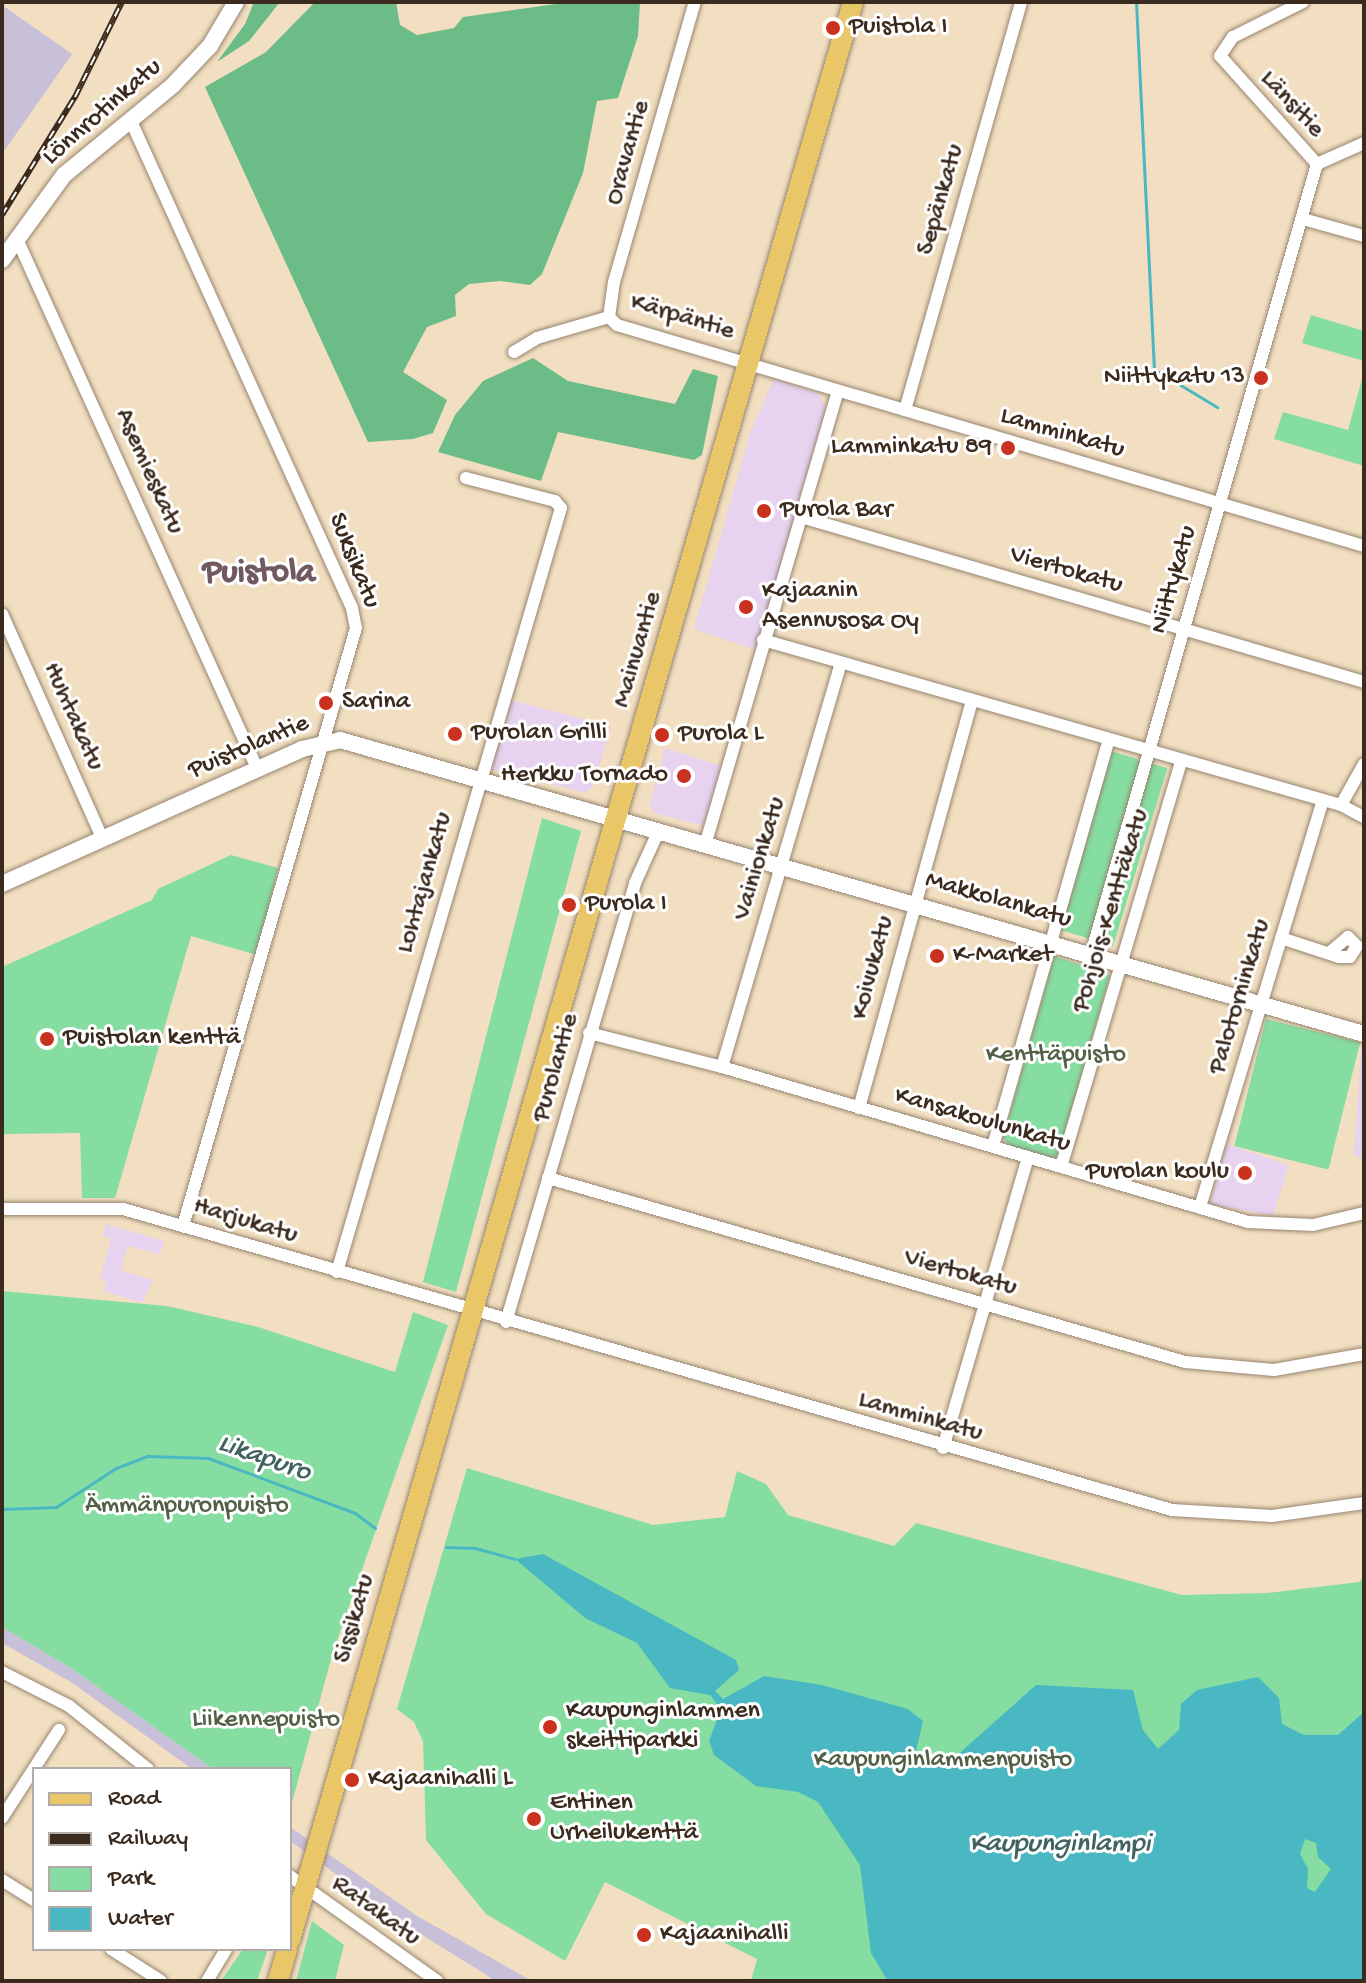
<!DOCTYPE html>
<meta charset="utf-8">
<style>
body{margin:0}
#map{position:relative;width:1366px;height:1983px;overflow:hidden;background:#f2dfc1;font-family:"Gochi Hand",sans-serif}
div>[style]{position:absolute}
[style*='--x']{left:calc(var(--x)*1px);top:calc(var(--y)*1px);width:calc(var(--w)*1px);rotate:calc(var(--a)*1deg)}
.built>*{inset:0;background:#e7d2ef}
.industrial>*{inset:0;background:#c8bfd8}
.green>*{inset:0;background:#86dda1;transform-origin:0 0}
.forest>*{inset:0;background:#6cbc87}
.water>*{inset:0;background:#49b8c2}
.stream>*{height:3px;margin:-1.5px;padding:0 1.5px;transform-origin:1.5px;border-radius:1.5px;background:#49b8c2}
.roads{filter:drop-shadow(0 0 2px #968470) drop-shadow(0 0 2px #968470)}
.minor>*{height:12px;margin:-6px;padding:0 6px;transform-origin:6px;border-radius:6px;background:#fff}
.tertiary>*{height:16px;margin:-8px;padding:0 8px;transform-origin:8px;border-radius:8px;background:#fff}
.primary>*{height:20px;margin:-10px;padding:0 10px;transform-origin:10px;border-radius:10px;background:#e9c769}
.rail>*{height:6px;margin-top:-3px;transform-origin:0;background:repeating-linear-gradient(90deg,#fff 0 9px,#3b2a1e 0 18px);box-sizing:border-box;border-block:2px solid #3b2a1e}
.dots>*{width:22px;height:22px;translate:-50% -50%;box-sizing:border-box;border:4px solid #fff;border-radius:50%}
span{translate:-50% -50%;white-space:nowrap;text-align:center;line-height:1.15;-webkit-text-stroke:6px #fff;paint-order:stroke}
.poi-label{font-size:26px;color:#3b2a1e}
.left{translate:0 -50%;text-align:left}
.right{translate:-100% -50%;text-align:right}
.street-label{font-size:26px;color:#3b2a1e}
.park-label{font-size:26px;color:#526045}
.water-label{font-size:28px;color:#416360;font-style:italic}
.district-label{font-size:34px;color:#705a5f;font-weight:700}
.frame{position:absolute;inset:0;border:4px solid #3b2a1e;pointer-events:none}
.legend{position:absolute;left:32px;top:1767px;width:260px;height:184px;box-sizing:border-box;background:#fff;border:2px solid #b1aaa5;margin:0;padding:10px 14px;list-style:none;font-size:24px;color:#3b2a1e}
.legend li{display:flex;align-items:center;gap:16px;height:40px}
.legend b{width:40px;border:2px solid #b1aaa5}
</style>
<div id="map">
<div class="built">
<div style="clip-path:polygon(774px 378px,819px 394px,826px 408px,756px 650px,694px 629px,750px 434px)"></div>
<div style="clip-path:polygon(512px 700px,611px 727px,593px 786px,586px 793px,491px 769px)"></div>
<div style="clip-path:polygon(665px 748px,722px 766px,705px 826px,654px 813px,650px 804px)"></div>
<div style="clip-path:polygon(1361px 1049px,1364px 1050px,1364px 1159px,1354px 1156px)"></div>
<div style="clip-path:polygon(1226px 1144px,1289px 1165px,1273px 1216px,1210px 1204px)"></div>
<div style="clip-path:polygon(106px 1224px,164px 1241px,160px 1254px,128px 1246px,121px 1270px,153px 1280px,142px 1303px,103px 1291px,106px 1281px,100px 1278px,111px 1239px,103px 1236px)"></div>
</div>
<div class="industrial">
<div style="clip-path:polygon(2px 5px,72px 54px,2px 154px)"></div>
<div style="clip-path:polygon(2px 1627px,71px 1668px,213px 1769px,192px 1769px,71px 1682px,2px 1643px)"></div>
<div style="clip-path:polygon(290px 1827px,417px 1916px,532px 1981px,496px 1981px,408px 1926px,290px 1841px)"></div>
</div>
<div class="green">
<div style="clip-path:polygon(1311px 315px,1364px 331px,1364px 361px,1302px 343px)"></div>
<div style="clip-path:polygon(1364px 372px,1364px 466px,1274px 439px,1283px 412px,1348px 430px)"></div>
<div style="left:1111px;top:751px;width:59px;height:186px;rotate:17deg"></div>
<div style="clip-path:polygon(542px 818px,581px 831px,456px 1292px,423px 1282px)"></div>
<div style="clip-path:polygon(231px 855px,278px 868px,257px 955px,191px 936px,115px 1198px,82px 1198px,80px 1133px,2px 1134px,2px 967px,152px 900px,158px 889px)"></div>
<div style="clip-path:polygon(1054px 956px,1110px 975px,1059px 1154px,1051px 1159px,1010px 1147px,1003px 1138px)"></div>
<div style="left:1266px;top:1019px;width:97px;height:131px;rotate:14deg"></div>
<div style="clip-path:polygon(2px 1291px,167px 1306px,258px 1327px,395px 1372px,413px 1312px,448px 1325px,333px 1652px,290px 1810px,290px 1769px,213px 1769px,71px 1668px,2px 1627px)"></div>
<div style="clip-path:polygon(467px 1468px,653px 1525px,725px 1517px,737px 1471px,766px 1484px,788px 1515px,894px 1546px,916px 1523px,1182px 1595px,1267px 1593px,1359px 1582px,1364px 1576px,1364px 1981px,751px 1981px,757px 1959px,605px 1882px,565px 1961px,486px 1914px,426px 1840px,423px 1741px,414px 1722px,397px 1709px)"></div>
<div style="clip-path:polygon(312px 1921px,344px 1945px,335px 1981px,296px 1981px)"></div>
<div style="clip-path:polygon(243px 1949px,268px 1949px,257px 1981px,221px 1981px)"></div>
</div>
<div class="forest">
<div style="clip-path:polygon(254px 2px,280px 2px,249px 41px,217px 62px,245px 24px)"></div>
<div style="clip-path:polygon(315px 2px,396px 2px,400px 25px,417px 35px,454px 28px,463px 17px,570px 2px,640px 2px,638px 36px,618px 98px,597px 101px,583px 173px,542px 274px,530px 285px,500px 281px,469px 284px,455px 295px,456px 316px,427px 327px,403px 372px,447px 400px,433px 433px,413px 439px,368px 442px,205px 87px,266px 52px)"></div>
<div style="clip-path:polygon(533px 358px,568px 381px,675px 404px,693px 369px,718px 376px,702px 455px,694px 460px,558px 432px,541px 481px,438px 452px,455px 415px,483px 381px)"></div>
</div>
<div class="water">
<div style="clip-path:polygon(evenodd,543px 1554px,736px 1660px,739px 1670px,715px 1691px,723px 1699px,764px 1676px,822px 1685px,908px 1709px,923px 1721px,915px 1755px,929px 1768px,954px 1758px,1036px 1685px,1133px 1690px,1143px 1730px,1158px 1749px,1179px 1730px,1181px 1704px,1197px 1690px,1258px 1677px,1279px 1698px,1282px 1724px,1304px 1735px,1338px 1735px,1364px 1712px,1364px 1981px,887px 1980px,871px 1953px,860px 1865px,818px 1802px,798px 1792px,756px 1786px,714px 1755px,709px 1741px,721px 1709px,710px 1695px,670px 1688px,637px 1643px,585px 1618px,515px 1559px,543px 1554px,1305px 1839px,1316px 1843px,1318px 1857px,1331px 1869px,1315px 1892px,1307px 1888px,1308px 1869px,1300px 1854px,1305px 1839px)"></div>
</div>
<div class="stream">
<div style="--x:1136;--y:2;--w:367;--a:87.2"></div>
<div style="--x:1154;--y:369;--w:74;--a:31.1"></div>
<div style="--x:2;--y:1509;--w:54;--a:-2.1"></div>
<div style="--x:56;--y:1507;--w:72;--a:-33"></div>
<div style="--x:116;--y:1468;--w:34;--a:-21"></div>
<div style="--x:148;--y:1456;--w:60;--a:1.9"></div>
<div style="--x:208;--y:1458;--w:157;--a:20.5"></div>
<div style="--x:355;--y:1513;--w:25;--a:37"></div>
<div style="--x:446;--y:1547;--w:29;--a:2"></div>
<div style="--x:475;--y:1548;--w:41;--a:15.4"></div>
</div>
<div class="roads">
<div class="minor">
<div style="--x:130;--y:119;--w:537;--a:65.58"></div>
<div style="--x:352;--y:608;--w:20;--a:79"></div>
<div style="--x:356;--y:628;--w:623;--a:106.14"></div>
<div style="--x:1317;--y:164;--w:51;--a:-24.1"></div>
<div style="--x:1303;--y:219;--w:63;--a:15.6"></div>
<div style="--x:17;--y:239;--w:581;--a:65.6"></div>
<div style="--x:609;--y:317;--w:11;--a:45"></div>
<div style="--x:617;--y:325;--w:779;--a:16.48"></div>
<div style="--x:609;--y:317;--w:35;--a:-82"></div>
<div style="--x:614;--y:282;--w:291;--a:-73.9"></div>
<div style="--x:514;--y:352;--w:27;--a:-31"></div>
<div style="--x:537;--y:338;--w:75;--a:-16.3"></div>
<div style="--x:905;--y:410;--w:424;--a:-74.1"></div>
<div style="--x:801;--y:517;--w:587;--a:16.33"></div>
<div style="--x:2;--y:614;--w:245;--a:65.9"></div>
<div style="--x:763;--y:640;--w:601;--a:15.93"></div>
<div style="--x:1341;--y:805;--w:26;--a:28"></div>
<div style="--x:1341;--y:805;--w:47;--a:-60.7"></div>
<div style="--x:706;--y:842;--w:470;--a:-73.7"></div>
<div style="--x:1281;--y:938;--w:61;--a:18.1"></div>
<div style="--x:1339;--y:957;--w:11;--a:0"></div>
<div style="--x:1350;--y:957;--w:13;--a:-58"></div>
<div style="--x:1357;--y:946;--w:13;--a:-135"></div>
<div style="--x:1348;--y:937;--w:23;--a:140"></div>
<div style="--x:1091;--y:954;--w:822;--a:-74.04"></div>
<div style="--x:1317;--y:164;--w:145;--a:-131.9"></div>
<div style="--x:1220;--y:56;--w:23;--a:-56"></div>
<div style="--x:1233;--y:37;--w:78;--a:-26.6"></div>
<div style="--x:589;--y:1033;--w:137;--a:14.3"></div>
<div style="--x:722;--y:1067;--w:548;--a:16.42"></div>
<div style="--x:1248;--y:1222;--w:65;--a:2.6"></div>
<div style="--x:1313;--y:1225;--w:52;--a:-13.2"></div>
<div style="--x:722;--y:1067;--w:421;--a:-73.6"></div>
<div style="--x:859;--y:1108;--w:422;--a:-74.5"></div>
<div style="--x:993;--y:1146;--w:421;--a:-74.1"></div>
<div style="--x:1061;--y:1167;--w:423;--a:-73.5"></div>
<div style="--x:548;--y:1178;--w:663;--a:16.11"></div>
<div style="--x:1185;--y:1362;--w:89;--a:5.1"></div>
<div style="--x:1274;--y:1370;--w:91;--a:-10.1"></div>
<div style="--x:1200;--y:1207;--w:425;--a:-73.2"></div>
<div style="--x:2;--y:1209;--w:121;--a:0"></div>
<div style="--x:123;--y:1209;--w:1091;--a:16.01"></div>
<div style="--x:1172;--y:1510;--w:100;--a:3.4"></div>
<div style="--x:1272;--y:1516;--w:93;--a:-8"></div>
<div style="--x:337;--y:1272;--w:796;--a:-73.66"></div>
<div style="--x:561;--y:508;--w:9;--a:-131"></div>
<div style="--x:555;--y:501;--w:92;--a:-165.5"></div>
<div style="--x:506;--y:1322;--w:458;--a:-73.6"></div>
<div style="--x:635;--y:883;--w:58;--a:-65.6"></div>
<div style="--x:943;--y:1448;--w:303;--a:-73.7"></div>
<div style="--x:2;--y:1672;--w:75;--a:26.9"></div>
<div style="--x:69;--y:1706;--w:101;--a:38.6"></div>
<div style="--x:2;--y:1818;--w:105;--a:-57.1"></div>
<div style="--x:290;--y:1876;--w:181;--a:35.5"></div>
<div style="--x:2;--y:1880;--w:38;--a:32"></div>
<div style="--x:111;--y:1949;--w:59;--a:32.6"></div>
<div style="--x:207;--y:1981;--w:37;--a:-59"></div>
</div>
<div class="tertiary">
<div style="--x:2;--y:260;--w:105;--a:-53.9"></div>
<div style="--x:64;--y:175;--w:141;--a:-39.5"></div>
<div style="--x:173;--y:85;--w:54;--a:-46.5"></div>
<div style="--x:210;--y:46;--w:51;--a:-59.4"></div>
<div style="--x:2;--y:884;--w:329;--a:-24.2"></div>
<div style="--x:302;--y:749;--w:39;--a:-13"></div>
<div style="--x:340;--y:740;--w:1065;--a:16.02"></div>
</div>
<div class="primary">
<div style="--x:290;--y:1940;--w:2018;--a:-73.8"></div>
<div style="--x:278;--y:1981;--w:33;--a:-74"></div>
</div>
</div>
<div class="rail">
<div style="--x:2;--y:215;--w:139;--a:-58.3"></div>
<div style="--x:75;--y:97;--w:106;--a:-63.7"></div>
</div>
<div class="dots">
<div style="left:833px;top:28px;background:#c8321e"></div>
<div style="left:1261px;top:378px;background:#c8321e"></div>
<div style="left:1008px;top:448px;background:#c8321e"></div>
<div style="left:764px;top:511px;background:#c8321e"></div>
<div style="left:746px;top:607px;background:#c8321e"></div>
<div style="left:326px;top:703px;background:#c8321e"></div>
<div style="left:455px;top:734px;background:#c8321e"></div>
<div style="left:662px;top:735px;background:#c8321e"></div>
<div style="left:684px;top:776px;background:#c8321e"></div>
<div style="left:569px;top:905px;background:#c8321e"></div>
<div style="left:937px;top:956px;background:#c8321e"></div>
<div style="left:47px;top:1039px;background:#c8321e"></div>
<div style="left:1245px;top:1173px;background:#c8321e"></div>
<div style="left:550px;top:1727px;background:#c8321e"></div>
<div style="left:352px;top:1780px;background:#c8321e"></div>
<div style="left:534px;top:1819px;background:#c8321e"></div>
<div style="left:644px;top:1935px;background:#c8321e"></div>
</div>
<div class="poi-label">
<span class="left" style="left:849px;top:28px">Puistola I</span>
<span class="right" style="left:1245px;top:378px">Niittykatu 13</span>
<span class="right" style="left:992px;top:448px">Lamminkatu 89</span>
<span class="left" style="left:780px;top:511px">Purola Bar</span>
<span class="left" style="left:762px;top:607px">Kajaanin<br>Asennusosa Oy</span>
<span class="left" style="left:342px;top:703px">Sarina</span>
<span class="left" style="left:471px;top:734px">Purolan Grilli</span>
<span class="left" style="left:678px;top:735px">Purola L</span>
<span class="right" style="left:668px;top:776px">Herkku Tornado</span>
<span class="left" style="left:585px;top:905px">Purola I</span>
<span class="left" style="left:953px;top:956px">K-Market</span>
<span class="left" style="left:63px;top:1039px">Puistolan kenttä</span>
<span class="right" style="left:1229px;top:1173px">Purolan koulu</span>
<span class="left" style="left:566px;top:1727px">Kaupunginlammen<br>skeittiparkki</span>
<span class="left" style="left:368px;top:1780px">Kajaanihalli L</span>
<span class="left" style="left:550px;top:1819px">Entinen<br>Urheilukenttä</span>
<span class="left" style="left:660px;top:1935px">Kajaanihalli</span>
</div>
<div class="street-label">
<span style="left:1291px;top:105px;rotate:47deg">Länsitie</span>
<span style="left:103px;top:113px;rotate:-41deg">Lönnrotinkatu</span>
<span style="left:629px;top:153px;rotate:-74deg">Oravantie</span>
<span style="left:942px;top:200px;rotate:-74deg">Sepänkatu</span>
<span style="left:682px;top:318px;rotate:17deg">Kärpäntie</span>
<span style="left:1062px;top:434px;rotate:16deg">Lamminkatu</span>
<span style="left:148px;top:472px;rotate:66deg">Asemieskatu</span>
<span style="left:353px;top:561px;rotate:68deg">Suksikatu</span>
<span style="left:1066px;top:571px;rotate:16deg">Viertokatu</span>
<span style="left:1175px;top:580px;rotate:-74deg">Niittykatu</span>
<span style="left:639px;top:650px;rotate:-74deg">Mainuantie</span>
<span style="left:72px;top:717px;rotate:66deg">Huhtakatu</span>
<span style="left:249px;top:748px;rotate:-23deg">Puistolantie</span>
<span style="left:761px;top:859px;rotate:-73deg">Vainionkatu</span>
<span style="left:426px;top:883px;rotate:-74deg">Lohtajankatu</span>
<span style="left:998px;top:901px;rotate:16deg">Makkolankatu</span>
<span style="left:1112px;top:911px;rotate:-73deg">Pohjois-Kenttäkatu</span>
<span style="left:874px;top:968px;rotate:-75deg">Koivukatu</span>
<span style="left:1241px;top:997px;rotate:-73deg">Palotorninkatu</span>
<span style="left:557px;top:1068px;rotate:-74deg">Purolantie</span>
<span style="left:982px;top:1121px;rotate:16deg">Kansakoulunkatu</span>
<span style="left:245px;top:1222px;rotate:17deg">Harjukatu</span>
<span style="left:960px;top:1274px;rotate:16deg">Viertokatu</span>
<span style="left:920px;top:1418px;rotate:16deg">Lamminkatu</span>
<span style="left:356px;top:1619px;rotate:-74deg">Sissikatu</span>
<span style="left:375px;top:1912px;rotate:36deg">Ratakatu</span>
</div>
<div class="park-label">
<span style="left:1056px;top:1056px">Kenttäpuisto</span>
<span style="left:187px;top:1507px">Ämmänpuronpuisto</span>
<span style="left:266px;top:1721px">Liikennepuisto</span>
<span style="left:943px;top:1761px">Kaupunginlammenpuisto</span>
</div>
<div class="water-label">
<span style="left:264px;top:1459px;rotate:19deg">Likapuro</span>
<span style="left:1060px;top:1845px">Kaupunginlampi</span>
</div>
<div class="district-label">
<span style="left:259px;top:575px">Puistola</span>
</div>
<div class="frame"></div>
<ul class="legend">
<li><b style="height:10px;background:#e9c769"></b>Road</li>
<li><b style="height:10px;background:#3b2a1e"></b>Railway</li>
<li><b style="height:22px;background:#86dda1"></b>Park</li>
<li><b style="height:22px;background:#49b8c2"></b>Water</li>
</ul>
</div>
